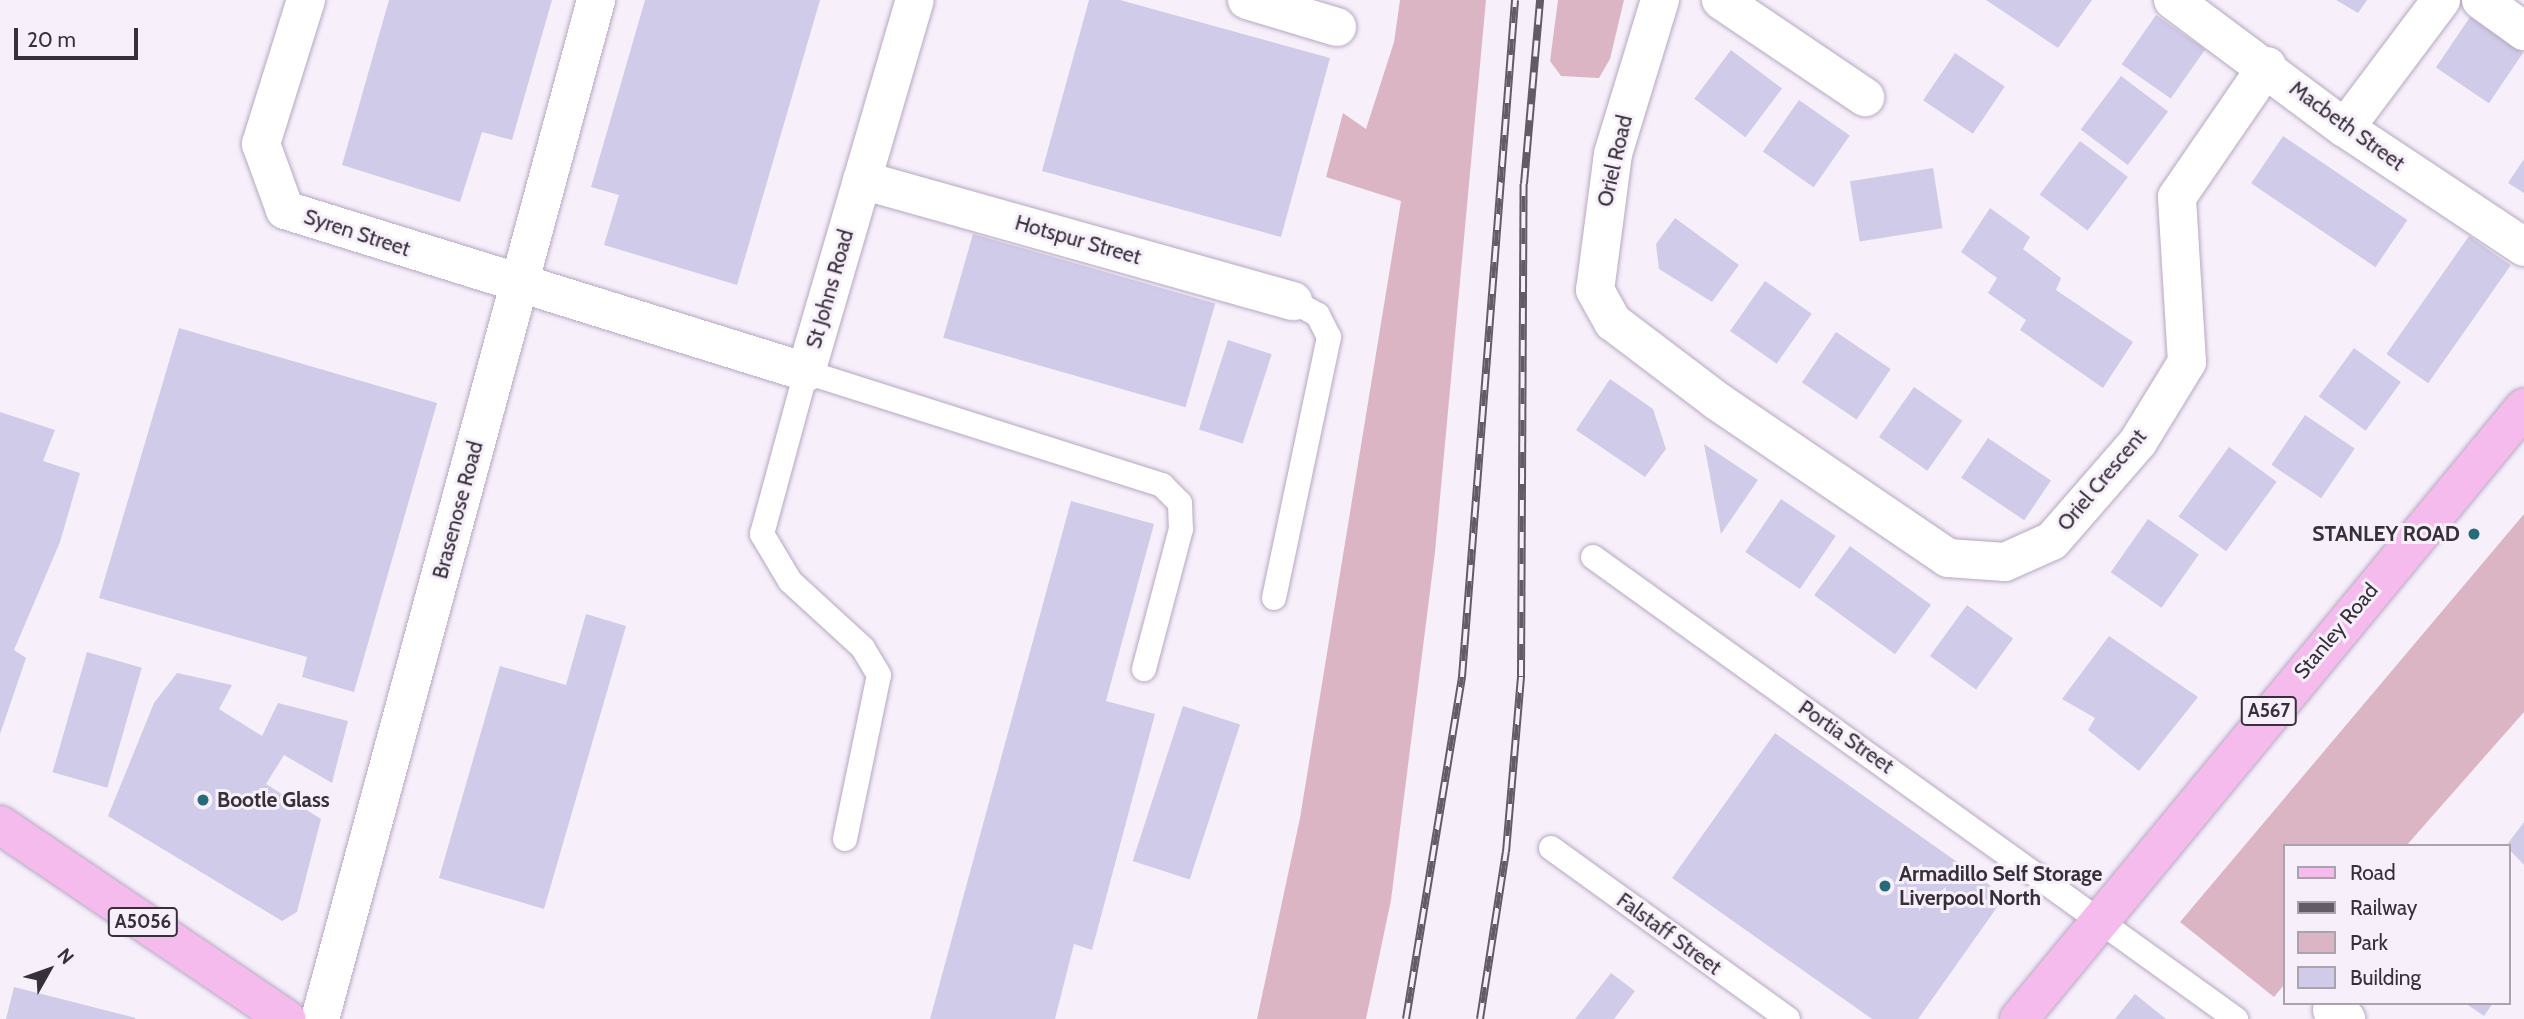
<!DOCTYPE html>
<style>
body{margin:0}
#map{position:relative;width:2524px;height:1019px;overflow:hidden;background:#f7f0fb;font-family:Cabin,sans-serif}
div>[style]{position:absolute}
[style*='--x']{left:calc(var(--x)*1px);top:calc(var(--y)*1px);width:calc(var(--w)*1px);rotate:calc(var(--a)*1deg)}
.green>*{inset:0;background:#dcb5c5}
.building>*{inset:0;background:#d0cbe8;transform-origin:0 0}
.roads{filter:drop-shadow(0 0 2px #b7a7c1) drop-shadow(0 0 2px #b7a7c1)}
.service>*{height:24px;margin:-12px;padding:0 12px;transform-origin:12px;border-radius:12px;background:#fff}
.minor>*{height:38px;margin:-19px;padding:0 19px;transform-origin:19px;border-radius:19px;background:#fff}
.secondary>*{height:38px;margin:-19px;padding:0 19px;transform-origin:19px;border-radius:19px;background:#fff}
.primary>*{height:38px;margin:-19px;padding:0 19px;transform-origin:19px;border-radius:19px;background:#f4bbec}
.rail>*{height:8px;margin-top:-4px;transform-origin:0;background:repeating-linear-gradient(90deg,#f7f0fb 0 16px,#625c66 0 32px);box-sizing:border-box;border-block:2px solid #625c66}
.dots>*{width:19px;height:19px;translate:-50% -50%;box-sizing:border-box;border:4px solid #f7f0fb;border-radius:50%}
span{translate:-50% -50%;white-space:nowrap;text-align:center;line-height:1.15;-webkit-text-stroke:6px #f7f0fb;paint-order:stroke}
.shield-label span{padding:2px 5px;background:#f7f0fb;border:2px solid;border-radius:5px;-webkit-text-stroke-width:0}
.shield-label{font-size:19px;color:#36303a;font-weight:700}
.street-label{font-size:21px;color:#36303a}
.poi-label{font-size:21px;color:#36303a;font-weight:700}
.right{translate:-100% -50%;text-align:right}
.left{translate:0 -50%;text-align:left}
.legend{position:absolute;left:2283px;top:844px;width:228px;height:161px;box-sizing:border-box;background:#f7f0fb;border:2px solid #aaa3ae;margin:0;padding:9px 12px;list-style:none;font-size:21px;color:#36303a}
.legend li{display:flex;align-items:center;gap:14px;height:35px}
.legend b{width:35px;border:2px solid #aaa3ae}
.north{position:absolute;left:14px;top:935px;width:70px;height:70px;-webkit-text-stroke:5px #f7f0fb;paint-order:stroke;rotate:50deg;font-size:19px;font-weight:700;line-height:28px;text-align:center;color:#36303a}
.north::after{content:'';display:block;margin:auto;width:24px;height:32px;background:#36303a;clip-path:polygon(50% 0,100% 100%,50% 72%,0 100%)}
.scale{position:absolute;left:14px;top:28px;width:124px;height:32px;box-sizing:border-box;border:4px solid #36303a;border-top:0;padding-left:9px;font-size:21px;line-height:24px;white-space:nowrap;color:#36303a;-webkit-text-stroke:5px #f7f0fb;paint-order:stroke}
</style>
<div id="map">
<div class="green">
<div style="clip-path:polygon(1400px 0,1486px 0,1435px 552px,1391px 900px,1366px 1019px,1257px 1019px,1300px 818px,1401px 201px,1326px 177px,1343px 113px,1366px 129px,1394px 42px)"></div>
<div style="clip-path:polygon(1558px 0,1624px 0,1610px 59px,1599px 78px,1561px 76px,1550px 61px)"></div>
<div style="clip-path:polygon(2524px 514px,2524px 712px,2406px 846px,2284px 846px,2284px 985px,2274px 997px,2180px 922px)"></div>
</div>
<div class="building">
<div style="clip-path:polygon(389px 0,552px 0,512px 140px,482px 132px,460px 202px,342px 165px)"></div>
<div style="clip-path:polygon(645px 0,820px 0,737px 285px,604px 245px,619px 195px,591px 187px)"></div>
<div style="clip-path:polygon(1089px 0,1120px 0,1330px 58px,1281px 237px,1042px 171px)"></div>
<div style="clip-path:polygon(1986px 0,2092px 0,2058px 48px)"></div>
<div style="clip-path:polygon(2336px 0,2367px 0,2358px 13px)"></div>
<div style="left:2156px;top:15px;width:60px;height:60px;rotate:35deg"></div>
<div style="left:2470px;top:17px;width:64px;height:61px;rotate:34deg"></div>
<div style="left:1731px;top:50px;width:64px;height:61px;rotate:37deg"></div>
<div style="left:1955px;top:53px;width:60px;height:57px;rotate:34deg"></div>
<div style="left:2121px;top:76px;width:59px;height:67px;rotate:37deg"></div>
<div style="left:1799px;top:100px;width:62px;height:63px;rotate:35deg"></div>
<div style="left:2283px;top:136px;width:150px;height:57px;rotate:34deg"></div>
<div style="left:2080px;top:141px;width:60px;height:67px;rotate:37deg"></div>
<div style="clip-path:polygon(2524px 159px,2524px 193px,2508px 183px)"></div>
<div style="left:1933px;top:168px;width:61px;height:84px;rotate:81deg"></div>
<div style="clip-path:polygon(1990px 208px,2030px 237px,2023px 249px,2061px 278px,2056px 290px,2133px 342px,2103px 388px,2020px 330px,2026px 320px,1988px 293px,1997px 278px,1961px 252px)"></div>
<div style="clip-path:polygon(1675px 218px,1739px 265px,1712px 302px,1659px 269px,1656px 244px)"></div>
<div style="left:973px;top:234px;width:252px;height:108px;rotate:16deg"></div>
<div style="left:2469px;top:236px;width:51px;height:144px;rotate:35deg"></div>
<div style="left:1765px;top:281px;width:57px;height:61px;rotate:35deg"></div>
<div style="clip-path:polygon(179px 328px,437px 403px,354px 692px,302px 677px,307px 657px,99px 598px)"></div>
<div style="left:1836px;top:332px;width:66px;height:61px;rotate:34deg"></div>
<div style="left:1228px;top:340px;width:46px;height:94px;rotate:18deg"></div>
<div style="left:2354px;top:348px;width:58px;height:60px;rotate:36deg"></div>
<div style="clip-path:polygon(1610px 379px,1653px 409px,1666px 449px,1645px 477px,1576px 430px)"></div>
<div style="left:1914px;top:387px;width:59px;height:61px;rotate:35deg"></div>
<div style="clip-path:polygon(0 412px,55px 430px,43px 461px,80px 473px,60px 542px,14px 650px,26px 658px,0 734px)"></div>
<div style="left:2305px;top:415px;width:60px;height:60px;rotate:34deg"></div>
<div style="left:1988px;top:438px;width:76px;height:48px;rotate:34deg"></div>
<div style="clip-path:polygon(1704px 444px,1758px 480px,1721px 534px)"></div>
<div style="left:2229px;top:447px;width:59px;height:86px;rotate:36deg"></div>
<div style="left:1781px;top:499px;width:66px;height:64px;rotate:34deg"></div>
<div style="clip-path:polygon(1071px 501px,1154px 524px,1106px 701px,1155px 714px,1092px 950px,1074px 944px,1055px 1019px,930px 1019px)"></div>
<div style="left:2148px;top:519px;width:62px;height:65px;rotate:35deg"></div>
<div style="left:1850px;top:546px;width:100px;height:61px;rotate:36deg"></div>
<div style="left:1967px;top:605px;width:57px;height:63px;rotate:36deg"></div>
<div style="clip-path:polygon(586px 614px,626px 626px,544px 909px,439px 878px,500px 666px,566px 685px)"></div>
<div style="clip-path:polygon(2109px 636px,2198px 697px,2139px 771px,2088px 730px,2095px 718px,2062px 699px)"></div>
<div style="left:87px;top:652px;width:57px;height:125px;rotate:16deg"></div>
<div style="clip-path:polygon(177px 673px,232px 685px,219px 709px,262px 736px,278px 703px,348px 721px,332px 783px,284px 755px,266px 784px,321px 819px,297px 912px,282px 921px,108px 816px,154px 703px)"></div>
<div style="left:1183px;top:706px;width:60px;height:163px;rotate:18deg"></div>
<div style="clip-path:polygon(1775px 733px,2005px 896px,1918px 1019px,1872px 1019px,1672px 878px)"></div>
<div style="clip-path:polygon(2524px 822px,2524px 865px,2506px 846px)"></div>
<div style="clip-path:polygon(1611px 973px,1635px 991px,1614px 1019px,1575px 1019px)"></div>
<div style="clip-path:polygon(14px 987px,136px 1018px,135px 1019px,6px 1019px)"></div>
<div style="clip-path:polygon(2135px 994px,2166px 1019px,2115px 1019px)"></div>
<div style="clip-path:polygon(2465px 1003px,2493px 1003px,2484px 1016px)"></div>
</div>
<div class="roads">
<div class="service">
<div style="--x:1593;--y:557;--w:792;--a:35.7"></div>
<div style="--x:1274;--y:598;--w:267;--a:-78.1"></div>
<div style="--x:1329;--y:337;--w:25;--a:-117"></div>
<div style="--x:1318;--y:315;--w:29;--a:-151"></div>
<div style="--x:845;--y:839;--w:167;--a:-78.3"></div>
<div style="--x:879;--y:675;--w:31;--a:-121"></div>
<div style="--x:863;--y:648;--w:99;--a:-137.5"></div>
<div style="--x:790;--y:581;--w:55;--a:-120.8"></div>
<div style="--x:762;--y:534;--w:168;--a:-74.8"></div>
<div style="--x:806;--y:372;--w:374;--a:17.6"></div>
<div style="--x:1162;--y:485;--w:25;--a:45"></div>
<div style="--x:1180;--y:503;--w:26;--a:88"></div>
<div style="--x:1181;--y:529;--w:145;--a:104.8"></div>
<div style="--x:1551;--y:848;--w:292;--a:35.8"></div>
</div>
<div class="minor">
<div style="--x:306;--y:0;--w:151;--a:107.4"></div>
<div style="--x:261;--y:144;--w:70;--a:70"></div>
<div style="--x:285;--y:210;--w:546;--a:17.27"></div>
<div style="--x:806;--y:372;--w:388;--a:-73.7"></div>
<div style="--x:1247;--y:0;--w:94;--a:16.7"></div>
<div style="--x:1660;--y:0;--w:161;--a:107"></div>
<div style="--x:1613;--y:154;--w:137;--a:97.5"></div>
<div style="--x:1595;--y:290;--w:37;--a:61"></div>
<div style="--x:1613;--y:322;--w:131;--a:37.2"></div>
<div style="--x:1717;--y:401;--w:279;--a:34.2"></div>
<div style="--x:1948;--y:558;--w:57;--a:4"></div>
<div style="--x:2005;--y:562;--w:51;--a:-24.1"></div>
<div style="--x:2052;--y:541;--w:131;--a:-49"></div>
<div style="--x:2138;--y:442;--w:94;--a:-58.5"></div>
<div style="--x:2187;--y:362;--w:165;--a:-93.5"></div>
<div style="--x:2177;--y:197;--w:159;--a:-55.5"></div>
<div style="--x:1721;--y:0;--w:174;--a:34"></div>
<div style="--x:2173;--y:0;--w:214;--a:36.7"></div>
<div style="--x:2345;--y:128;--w:215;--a:33.6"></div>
<div style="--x:2481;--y:0;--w:53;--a:35.8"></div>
<div style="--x:2345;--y:128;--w:160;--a:-53.1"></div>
<div style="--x:862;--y:180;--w:448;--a:15.7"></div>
<div style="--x:2332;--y:1010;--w:17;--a:33"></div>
</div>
<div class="secondary">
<div style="--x:320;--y:1019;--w:1056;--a:-74.84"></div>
</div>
<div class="primary">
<div style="--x:0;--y:825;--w:346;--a:34.1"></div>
<div style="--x:2019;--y:1019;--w:793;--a:-50.43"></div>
</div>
</div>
<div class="rail">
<div style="--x:1406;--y:1019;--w:347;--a:-80.7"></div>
<div style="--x:1462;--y:677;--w:679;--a:-85.52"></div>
<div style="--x:1480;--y:1019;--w:169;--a:-81.2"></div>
<div style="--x:1506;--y:852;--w:177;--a:-85.1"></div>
<div style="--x:1521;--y:676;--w:492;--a:-89.7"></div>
<div style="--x:1524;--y:184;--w:185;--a:-85"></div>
</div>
<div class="dots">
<div style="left:2474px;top:534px;background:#266b7b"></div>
<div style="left:203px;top:800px;background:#266b7b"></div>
<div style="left:1885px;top:886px;background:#266b7b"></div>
</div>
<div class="shield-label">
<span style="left:2269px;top:711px">A567</span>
<span style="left:143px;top:922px">A5056</span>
</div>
<div class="street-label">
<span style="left:2347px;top:126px;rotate:36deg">Macbeth Street</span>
<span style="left:1615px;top:161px;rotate:-77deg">Oriel Road</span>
<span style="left:357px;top:233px;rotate:18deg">Syren Street</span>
<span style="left:1078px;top:240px;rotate:16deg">Hotspur Street</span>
<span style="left:830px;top:289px;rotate:-74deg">St Johns Road</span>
<span style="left:2102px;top:480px;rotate:-50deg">Oriel Crescent</span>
<span style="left:458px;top:510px;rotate:-75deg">Brasenose Road</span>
<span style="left:2336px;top:631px;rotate:-50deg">Stanley Road</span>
<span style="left:1846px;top:737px;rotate:35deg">Portia Street</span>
<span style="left:1669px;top:934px;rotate:36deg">Falstaff Street</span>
</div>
<div class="poi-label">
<span class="right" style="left:2460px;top:534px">STANLEY ROAD</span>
<span class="left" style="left:217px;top:800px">Bootle Glass</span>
<span class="left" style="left:1899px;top:886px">Armadillo Self Storage<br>Liverpool North</span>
</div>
<ul class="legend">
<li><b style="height:9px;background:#f4bbec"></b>Road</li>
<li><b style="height:9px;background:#625c66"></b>Railway</li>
<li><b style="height:19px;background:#dcb5c5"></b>Park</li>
<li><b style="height:19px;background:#d0cbe8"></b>Building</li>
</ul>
<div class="north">N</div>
<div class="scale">20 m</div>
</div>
